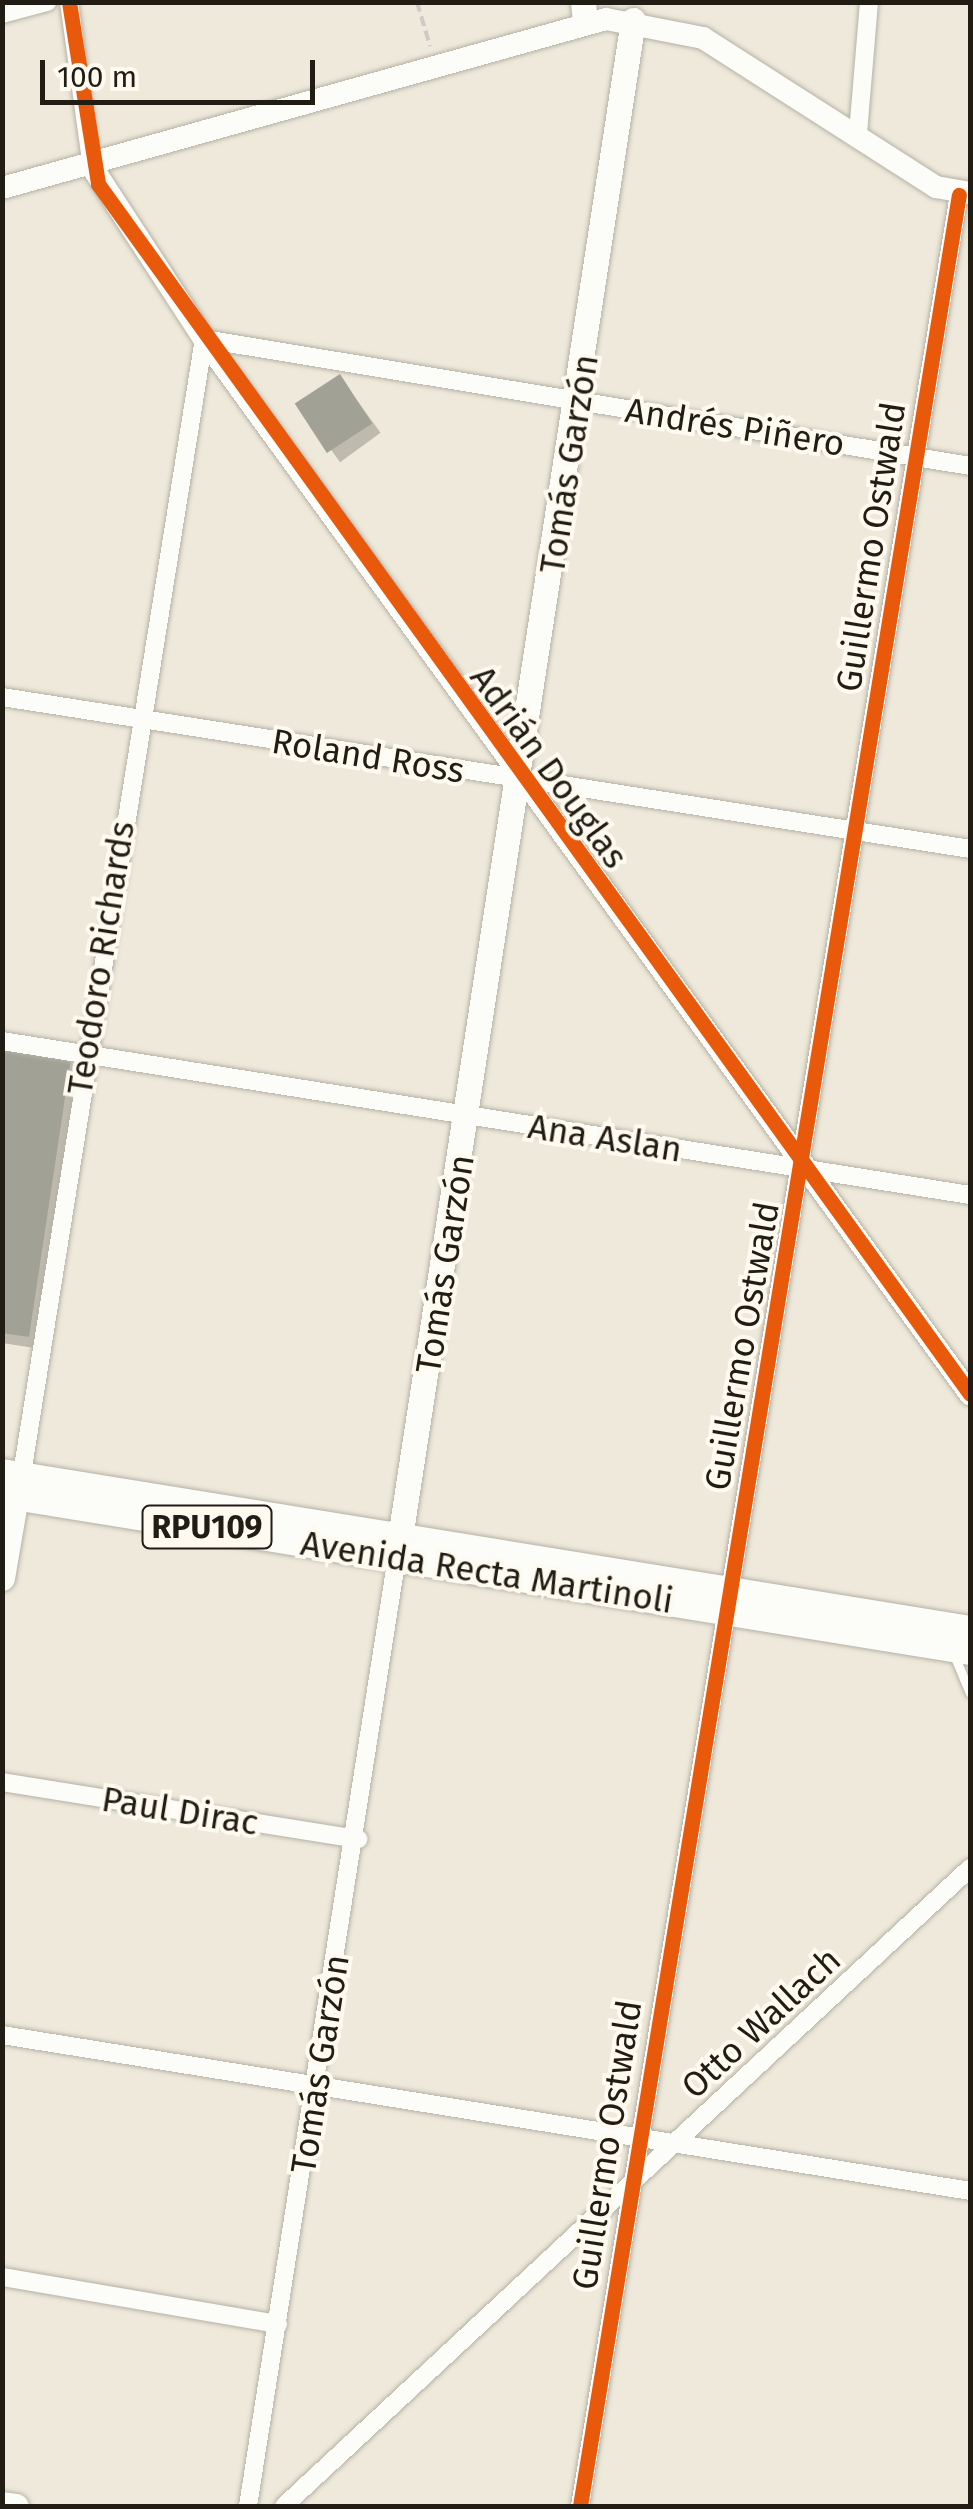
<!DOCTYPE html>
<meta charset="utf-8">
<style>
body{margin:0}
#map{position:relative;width:973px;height:2509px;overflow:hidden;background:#eee9da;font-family:"Fira Sans",sans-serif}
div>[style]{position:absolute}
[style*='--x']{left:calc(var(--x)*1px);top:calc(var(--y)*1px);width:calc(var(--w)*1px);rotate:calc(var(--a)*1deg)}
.shadow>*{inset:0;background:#0003;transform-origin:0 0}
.building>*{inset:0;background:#a2a196;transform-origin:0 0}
.path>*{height:4px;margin-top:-2px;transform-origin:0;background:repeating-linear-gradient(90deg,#cdcbc6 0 10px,transparent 0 15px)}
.roads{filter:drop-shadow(0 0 2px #b5b1a6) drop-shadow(0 0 2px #b5b1a6)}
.service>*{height:9px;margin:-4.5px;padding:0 4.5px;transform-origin:4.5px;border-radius:4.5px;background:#fcfcf9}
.minor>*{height:18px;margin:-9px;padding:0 9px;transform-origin:9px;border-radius:9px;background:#fcfcf9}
.tertiary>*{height:22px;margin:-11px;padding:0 11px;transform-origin:11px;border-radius:11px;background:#fcfcf9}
.secondary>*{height:25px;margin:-12.5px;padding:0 12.5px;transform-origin:12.5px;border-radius:12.5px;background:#fcfcf9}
.primary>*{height:28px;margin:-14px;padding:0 14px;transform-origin:14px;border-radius:14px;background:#fcfcf9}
.cycleway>*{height:15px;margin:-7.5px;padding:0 7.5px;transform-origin:7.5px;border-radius:7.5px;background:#e8590c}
span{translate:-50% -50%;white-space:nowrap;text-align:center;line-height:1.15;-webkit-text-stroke:8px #fefaf0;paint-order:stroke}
.shield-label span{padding:2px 8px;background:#fefaf0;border:2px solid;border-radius:8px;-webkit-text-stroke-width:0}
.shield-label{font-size:32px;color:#211d14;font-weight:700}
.street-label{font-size:35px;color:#211d14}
.frame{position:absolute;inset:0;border:5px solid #211d14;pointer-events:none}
.scale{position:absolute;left:40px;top:60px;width:275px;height:45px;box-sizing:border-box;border:5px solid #211d14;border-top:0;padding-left:12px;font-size:30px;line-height:35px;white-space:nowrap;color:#211d14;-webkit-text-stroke:8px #fefaf0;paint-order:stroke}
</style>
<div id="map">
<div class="shadow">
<div style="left:340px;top:377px;width:69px;height:50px;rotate:54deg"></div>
<div style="clip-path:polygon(2px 1050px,70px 1061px,83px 1074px,41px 1349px,2px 1343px)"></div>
</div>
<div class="building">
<div style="left:340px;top:374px;width:59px;height:54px;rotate:57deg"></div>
<div style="clip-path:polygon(2px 1048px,71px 1058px,29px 1337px,2px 1333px)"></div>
</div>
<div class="path">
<div style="--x:417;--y:2;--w:46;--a:73.5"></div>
</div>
<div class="roads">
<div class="service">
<div style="--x:954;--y:1655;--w:41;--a:67.2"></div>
</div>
<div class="minor">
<div style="--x:69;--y:2;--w:167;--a:82.1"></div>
<div style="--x:2;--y:14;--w:47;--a:-14.9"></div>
<div style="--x:858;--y:133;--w:131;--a:-85.2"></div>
<div style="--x:2;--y:697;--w:980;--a:8.92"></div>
<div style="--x:2;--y:1041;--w:980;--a:9.04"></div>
<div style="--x:20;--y:1486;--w:1162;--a:-80.89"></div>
<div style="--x:204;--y:339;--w:776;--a:9.41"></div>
<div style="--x:2;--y:1782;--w:361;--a:9.1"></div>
<div style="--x:2;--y:2035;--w:980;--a:9.15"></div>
<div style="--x:2;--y:2277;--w:280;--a:9.7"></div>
<div style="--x:248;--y:2506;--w:961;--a:-81.08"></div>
<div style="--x:284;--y:2506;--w:937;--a:-42.92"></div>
<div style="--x:580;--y:2506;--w:2342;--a:-80.69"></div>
</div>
<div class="tertiary">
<div style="--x:92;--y:167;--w:205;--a:56.9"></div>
<div style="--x:204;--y:339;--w:1304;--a:54.02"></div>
<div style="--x:2;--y:188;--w:627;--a:-15.63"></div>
<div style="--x:606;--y:19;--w:99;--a:11.1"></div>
<div style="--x:703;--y:38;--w:277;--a:32.6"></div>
<div style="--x:936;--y:187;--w:35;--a:10"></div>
</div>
<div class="secondary">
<div style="--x:583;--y:2;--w:19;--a:84"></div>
<div style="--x:397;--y:1557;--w:1555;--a:-81.27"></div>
<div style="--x:2;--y:1578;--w:83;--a:-80.3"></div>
<div style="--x:2;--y:2504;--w:14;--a:8"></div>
</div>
<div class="primary">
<div style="--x:2;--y:1473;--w:981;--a:9.21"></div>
<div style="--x:2;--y:1494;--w:981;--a:9.21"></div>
</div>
</div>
<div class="cycleway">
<div style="--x:69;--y:2;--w:184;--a:80.9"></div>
<div style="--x:98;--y:184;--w:1491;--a:54.22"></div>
<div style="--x:580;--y:2506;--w:2342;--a:-80.69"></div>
</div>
<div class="shield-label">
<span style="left:207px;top:1527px">RPU109</span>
</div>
<div class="street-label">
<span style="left:735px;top:427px;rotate:9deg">Andrés Piñero</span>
<span style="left:569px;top:464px;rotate:-81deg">Tomás Garzón</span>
<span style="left:871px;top:547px;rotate:-81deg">Guillermo Ostwald</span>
<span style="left:368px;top:756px;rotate:9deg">Roland Ross</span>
<span style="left:549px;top:767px;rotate:54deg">Adrián Douglas</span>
<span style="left:101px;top:958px;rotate:-81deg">Teodoro Richards</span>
<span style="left:605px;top:1138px;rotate:9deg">Ana Aslan</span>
<span style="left:445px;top:1264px;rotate:-81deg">Tomás Garzón</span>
<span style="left:742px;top:1346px;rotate:-80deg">Guillermo Ostwald</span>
<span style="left:487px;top:1572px;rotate:9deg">Avenida Recta Martinoli</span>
<span style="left:180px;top:1811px;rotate:9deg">Paul Dirac</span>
<span style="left:761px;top:2023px;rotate:-43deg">Otto Wallach</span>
<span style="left:320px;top:2064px;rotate:-81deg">Tomás Garzón</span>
<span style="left:607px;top:2145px;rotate:-81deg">Guillermo Ostwald</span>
</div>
<div class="frame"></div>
<div class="scale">100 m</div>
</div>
